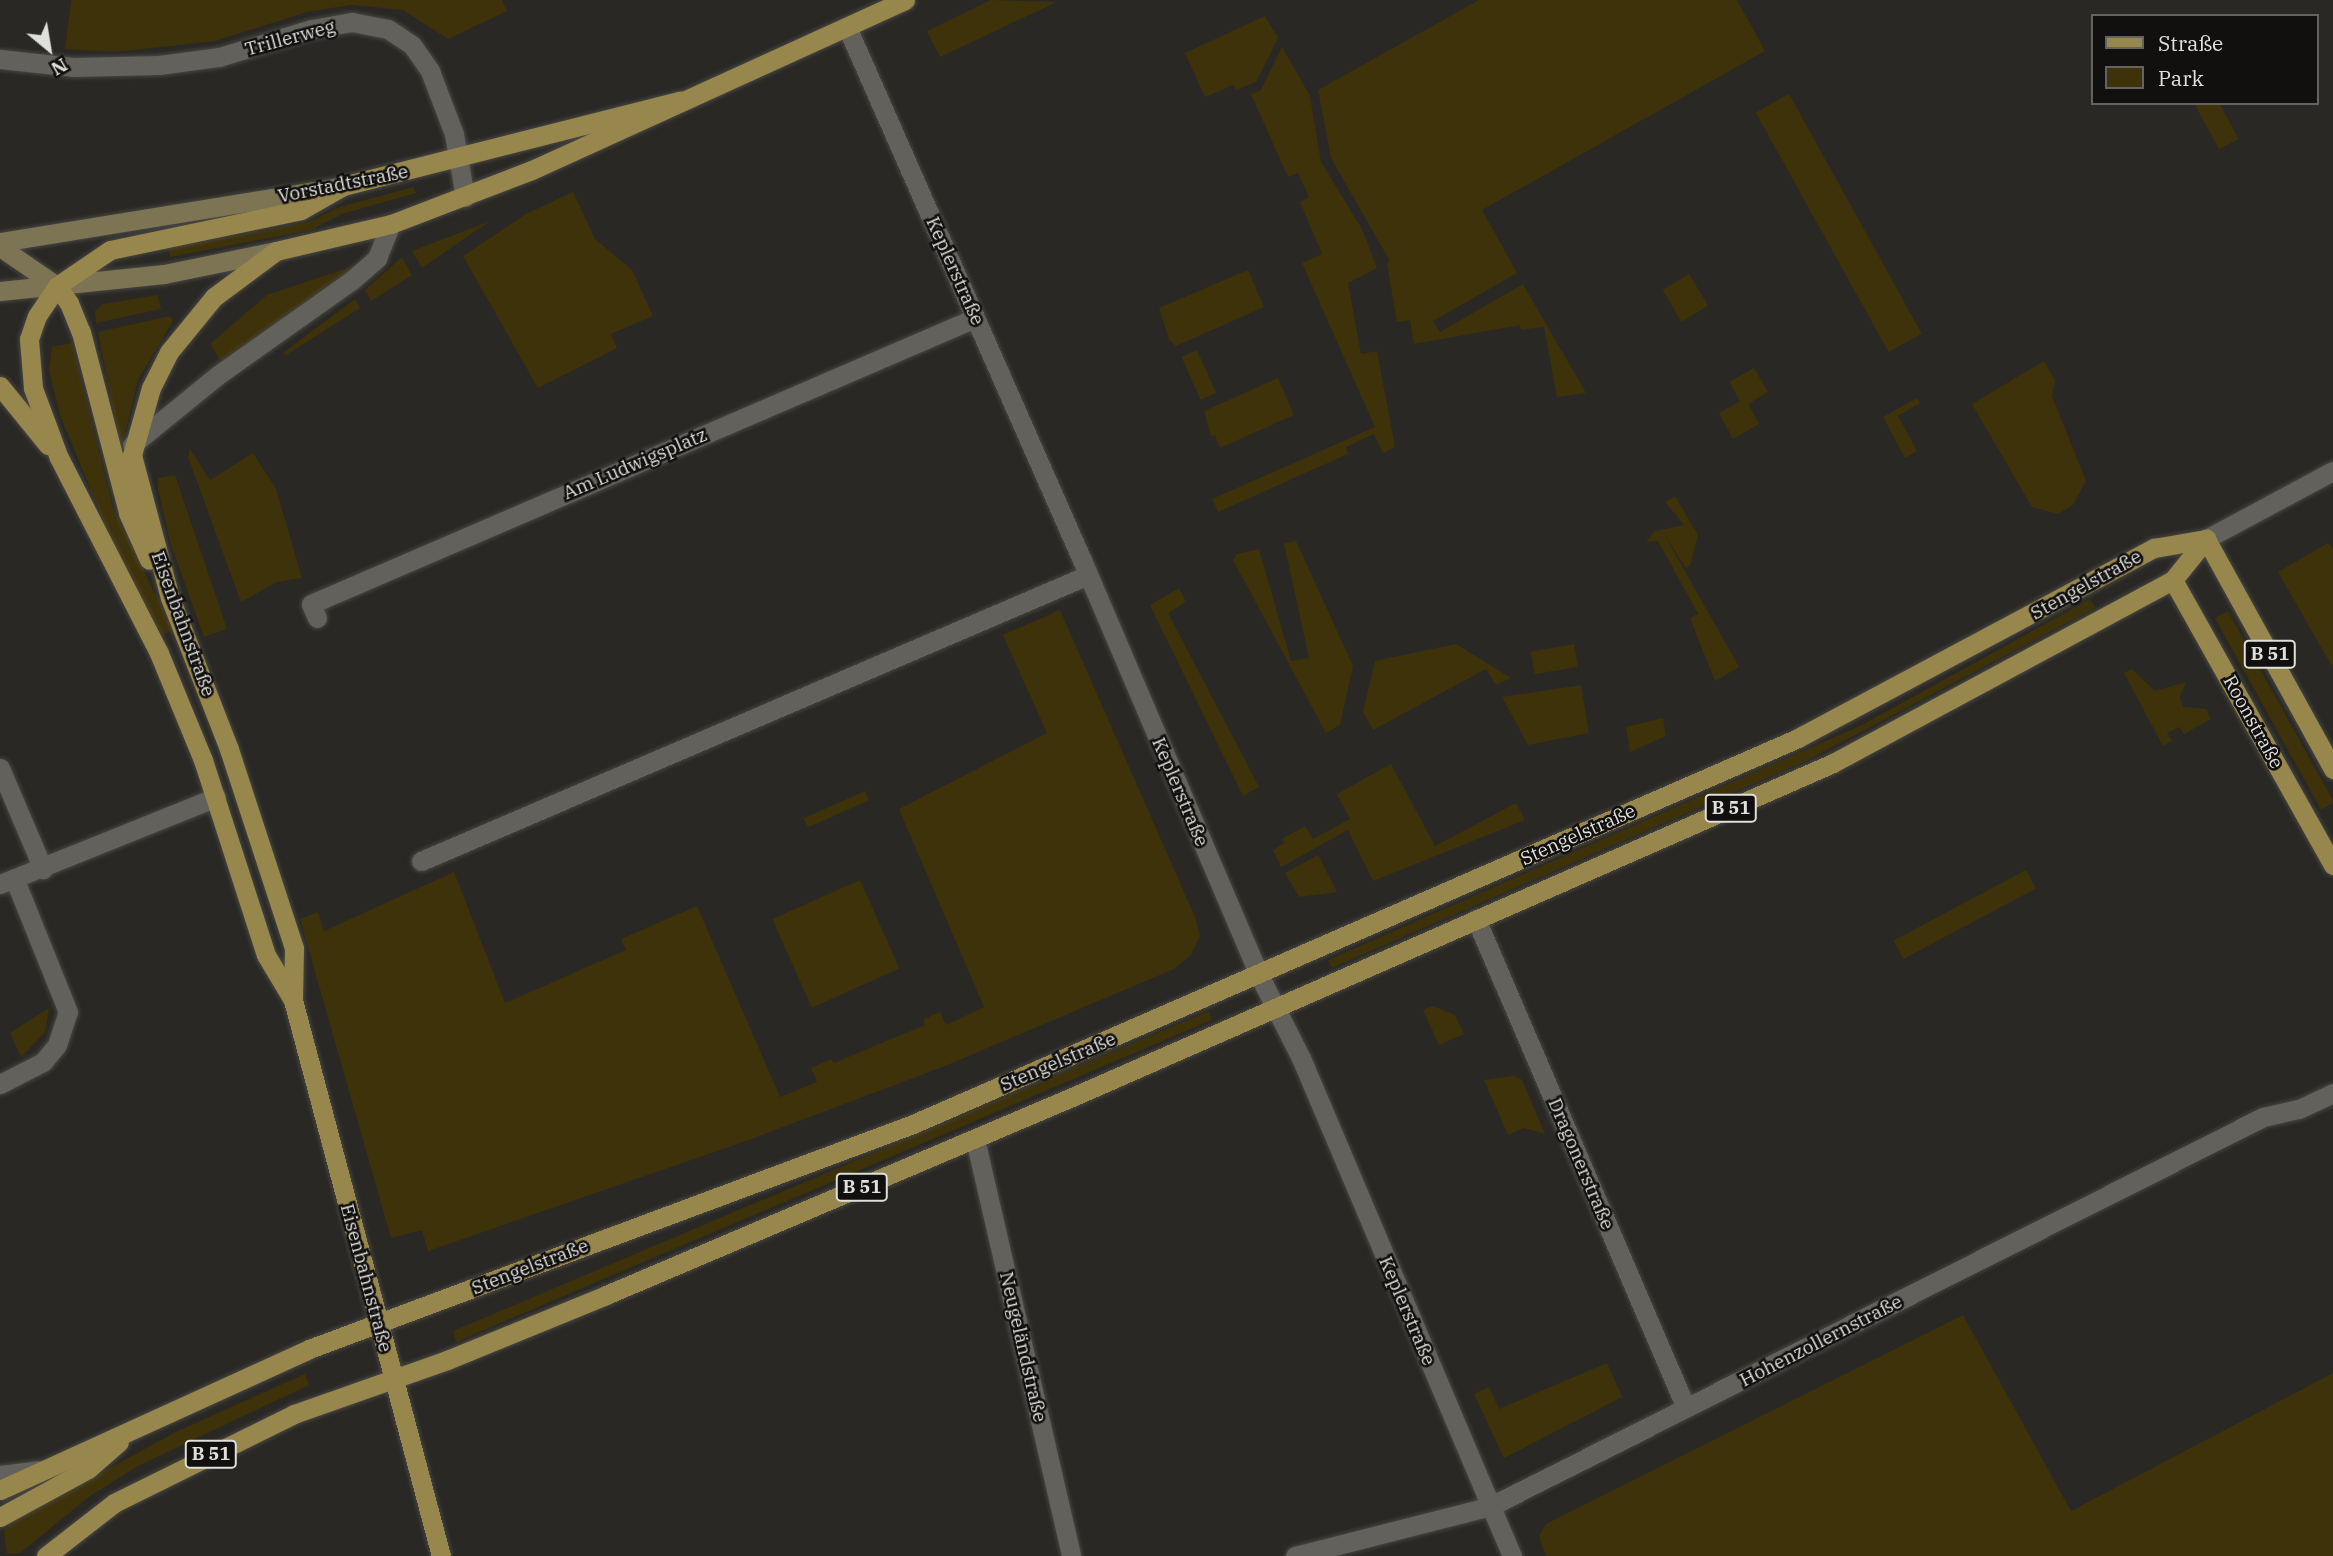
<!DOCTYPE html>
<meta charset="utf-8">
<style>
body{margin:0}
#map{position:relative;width:2333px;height:1556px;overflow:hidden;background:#292824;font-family:"IBM Plex Serif",serif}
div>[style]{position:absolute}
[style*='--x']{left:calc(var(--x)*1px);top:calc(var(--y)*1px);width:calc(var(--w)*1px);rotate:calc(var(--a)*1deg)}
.green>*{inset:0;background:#3e320a;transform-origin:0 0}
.roads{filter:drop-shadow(0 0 2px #474643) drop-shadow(0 0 2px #474643)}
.minor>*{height:19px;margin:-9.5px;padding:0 9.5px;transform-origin:9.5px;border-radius:9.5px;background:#62615c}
.tertiary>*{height:19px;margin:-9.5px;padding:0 9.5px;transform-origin:9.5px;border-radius:9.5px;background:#62615c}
.secondary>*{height:19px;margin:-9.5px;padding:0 9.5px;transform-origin:9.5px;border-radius:9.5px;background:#7d7454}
.primary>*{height:19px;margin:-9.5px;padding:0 9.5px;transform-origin:9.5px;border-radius:9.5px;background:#98874c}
span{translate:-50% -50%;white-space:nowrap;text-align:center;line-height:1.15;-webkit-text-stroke:5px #11100f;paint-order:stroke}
.shield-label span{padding:2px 5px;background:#11100f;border:2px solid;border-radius:5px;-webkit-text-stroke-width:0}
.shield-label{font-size:18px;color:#dfdfdc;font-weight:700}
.street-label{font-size:19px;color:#dfdfdc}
.legend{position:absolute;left:2091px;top:14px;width:228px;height:91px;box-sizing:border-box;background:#11100f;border:2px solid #636361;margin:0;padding:9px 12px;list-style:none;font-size:21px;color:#dfdfdc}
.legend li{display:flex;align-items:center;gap:14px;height:35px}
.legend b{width:35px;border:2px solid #636361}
.north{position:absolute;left:14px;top:14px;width:70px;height:70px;-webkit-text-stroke:5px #11100f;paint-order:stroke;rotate:150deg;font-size:19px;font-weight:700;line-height:28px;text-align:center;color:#dfdfdc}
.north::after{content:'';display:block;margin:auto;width:24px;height:32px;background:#dfdfdc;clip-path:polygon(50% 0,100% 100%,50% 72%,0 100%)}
</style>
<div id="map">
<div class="green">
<div style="clip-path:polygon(71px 0,502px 0,507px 11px,448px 39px,403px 10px,351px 5px,307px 12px,215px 41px,116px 52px,65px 49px)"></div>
<div style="clip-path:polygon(991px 0,1057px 2px,940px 57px,927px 31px)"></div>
<div style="clip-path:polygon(1479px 0,1737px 0,1765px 51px,1482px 210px,1517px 273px,1433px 321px,1440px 332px,1523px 284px,1586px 393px,1557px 397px,1544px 327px,1521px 330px,1520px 325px,1414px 344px,1410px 320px,1397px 322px,1387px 263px,1390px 261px,1331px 158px,1318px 90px)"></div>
<div style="clip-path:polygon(1265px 16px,1278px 38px,1256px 82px,1236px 90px,1233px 85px,1205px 97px,1185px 53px)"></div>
<div style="clip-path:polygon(1282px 47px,1310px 96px,1321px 162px,1362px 229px,1377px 268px,1348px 283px,1361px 354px,1377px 351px,1395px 447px,1383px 453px,1374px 434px,1346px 447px,1348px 454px,1218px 512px,1212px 499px,1375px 427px,1302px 263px,1322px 254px,1300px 202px,1309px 197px,1298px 173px,1288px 177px,1251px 94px,1261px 90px)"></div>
<div style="left:1789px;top:94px;width:274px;height:38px;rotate:61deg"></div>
<div style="clip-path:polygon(2194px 103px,2219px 103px,2239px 139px,2219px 149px)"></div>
<div style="clip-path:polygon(413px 187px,416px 193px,342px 214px,311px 230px,170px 257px,168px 248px,309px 222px,340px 207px)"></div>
<div style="clip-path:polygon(573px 192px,595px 239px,632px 270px,653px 316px,611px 334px,617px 348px,538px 388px,463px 256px,526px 214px)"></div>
<div style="clip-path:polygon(490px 221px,422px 268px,412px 251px)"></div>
<div style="clip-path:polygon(402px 257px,412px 275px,371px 301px,365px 290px)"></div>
<div style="clip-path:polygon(357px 265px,305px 302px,221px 362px,210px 344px,267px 295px)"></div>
<div style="clip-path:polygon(1248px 270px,1264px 307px,1176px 346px,1169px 339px,1159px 308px)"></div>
<div style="left:1689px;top:274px;width:37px;height:31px;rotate:59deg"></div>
<div style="clip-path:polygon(158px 295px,161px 309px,96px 323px,95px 311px,103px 304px)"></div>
<div style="clip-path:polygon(355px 299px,360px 308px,286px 355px,284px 352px)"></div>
<div style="clip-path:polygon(170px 316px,173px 321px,138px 380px,121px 449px,98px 332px)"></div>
<div style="clip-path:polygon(72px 343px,113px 508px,173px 630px,162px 635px,119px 558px,60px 415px,49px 370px,52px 347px)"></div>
<div style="left:1197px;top:350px;width:47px;height:17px;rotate:66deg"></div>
<div style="clip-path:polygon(2044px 361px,2055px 381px,2052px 396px,2086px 481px,2073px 505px,2058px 514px,2032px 507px,1972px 404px)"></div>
<div style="clip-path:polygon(1754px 368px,1768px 392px,1748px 404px,1759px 424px,1733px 439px,1719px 413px,1740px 401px,1729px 382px)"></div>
<div style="clip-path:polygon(1278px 378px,1294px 415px,1220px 448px,1215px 435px,1211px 436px,1204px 411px)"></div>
<div style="clip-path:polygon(1917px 398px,1920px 403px,1898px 416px,1917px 451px,1905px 458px,1883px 417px)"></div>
<div style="clip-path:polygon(190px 449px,210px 480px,253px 453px,276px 489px,302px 578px,277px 582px,241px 602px,188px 457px)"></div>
<div style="clip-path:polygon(175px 475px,227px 629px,204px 637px,170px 542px,158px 489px,158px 478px)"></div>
<div style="clip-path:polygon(1675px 496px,1698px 535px,1690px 566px,1686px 568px,1664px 534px,1739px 667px,1715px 681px,1690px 618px,1698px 614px,1658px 541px,1646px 542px,1655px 531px,1684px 525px,1665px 502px)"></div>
<div style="clip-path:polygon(1296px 541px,1353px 666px,1340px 725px,1326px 733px,1233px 560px,1237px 554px,1259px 549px,1291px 661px,1309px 658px,1284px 543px)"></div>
<div style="clip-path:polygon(2328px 543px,2333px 549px,2333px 668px,2278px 572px)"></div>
<div style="clip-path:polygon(1179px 588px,1186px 602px,1168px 613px,1259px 787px,1243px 796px,1150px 605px)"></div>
<div style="clip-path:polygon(2090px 599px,2095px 608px,1806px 761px,1332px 968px,1328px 960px,1862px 725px)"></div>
<div style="clip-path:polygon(1060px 610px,1195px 917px,1200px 935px,1191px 955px,1174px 969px,945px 1066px,749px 1140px,428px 1251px,422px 1230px,391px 1238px,300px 919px,318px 912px,324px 931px,454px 872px,505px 1003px,626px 950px,621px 939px,697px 906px,780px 1097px,817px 1082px,811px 1068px,831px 1059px,834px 1063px,925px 1025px,924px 1019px,940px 1012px,946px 1025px,984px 1007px,899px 809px,1047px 733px,1003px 635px)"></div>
<div style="left:2228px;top:611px;width:219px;height:15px;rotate:61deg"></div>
<div style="clip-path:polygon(1456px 644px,1511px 678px,1496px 685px,1486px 669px,1373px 730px,1363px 712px,1375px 661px)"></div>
<div style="left:1574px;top:644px;width:23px;height:44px;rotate:80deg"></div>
<div style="clip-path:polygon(2132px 669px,2155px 691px,2186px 682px,2180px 697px,2183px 707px,2206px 709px,2211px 719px,2184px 734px,2179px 727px,2167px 733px,2172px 741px,2163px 746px,2124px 673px)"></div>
<div style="clip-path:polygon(1581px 685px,1589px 733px,1528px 745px,1502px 697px)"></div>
<div style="clip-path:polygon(1663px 718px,1666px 736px,1630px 752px,1626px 727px)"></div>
<div style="clip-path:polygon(1391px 764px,1435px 846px,1516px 803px,1525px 820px,1373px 881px,1348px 830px,1281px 867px,1273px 850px,1284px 843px,1282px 839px,1305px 826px,1313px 839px,1350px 819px,1337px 794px)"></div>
<div style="left:865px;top:791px;width:10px;height:67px;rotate:66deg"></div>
<div style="clip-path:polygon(1318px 855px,1337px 892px,1299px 897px,1285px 873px)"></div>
<div style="left:2026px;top:870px;width:21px;height:150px;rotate:62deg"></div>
<div style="left:860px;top:880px;width:97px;height:96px;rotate:66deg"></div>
<div style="clip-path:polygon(1433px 1006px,1455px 1015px,1464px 1034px,1439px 1045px,1423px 1010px)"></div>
<div style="clip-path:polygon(49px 1008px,45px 1032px,21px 1057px,10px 1033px)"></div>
<div style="clip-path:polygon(1209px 1011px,1212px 1020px,456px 1342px,453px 1331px)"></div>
<div style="clip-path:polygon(1513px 1076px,1522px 1080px,1545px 1134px,1524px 1128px,1508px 1135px,1484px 1080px)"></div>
<div style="clip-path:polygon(1963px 1315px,2071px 1511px,2333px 1373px,2333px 1556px,1546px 1556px,1539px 1536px,1546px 1524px)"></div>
<div style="clip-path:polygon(1607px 1363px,1622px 1397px,1504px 1458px,1474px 1394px,1489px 1387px,1499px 1409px)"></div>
<div style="clip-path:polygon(305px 1374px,309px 1385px,138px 1466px,90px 1496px,20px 1553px,7px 1554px,4px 1530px,17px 1518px,178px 1431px)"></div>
</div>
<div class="roads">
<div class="minor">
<div style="--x:847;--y:27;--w:583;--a:66.21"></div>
<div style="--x:1082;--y:560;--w:451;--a:66.9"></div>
<div style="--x:1259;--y:975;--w:93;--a:63.2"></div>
<div style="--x:1301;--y:1058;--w:541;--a:67.04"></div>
<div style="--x:0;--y:59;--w:74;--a:6.2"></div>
<div style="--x:74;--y:67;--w:85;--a:-1.3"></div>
<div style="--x:159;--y:65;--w:61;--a:-7.6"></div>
<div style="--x:219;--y:57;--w:97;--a:-16.8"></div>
<div style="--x:312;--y:29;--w:41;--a:-9.9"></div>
<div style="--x:352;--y:22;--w:37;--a:11"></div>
<div style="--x:388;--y:29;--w:29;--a:34"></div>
<div style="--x:412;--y:45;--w:32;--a:55"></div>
<div style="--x:430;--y:71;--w:67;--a:69.1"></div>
<div style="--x:454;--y:134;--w:64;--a:80.1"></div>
<div style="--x:132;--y:445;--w:111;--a:-39.1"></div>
<div style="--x:218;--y:375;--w:163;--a:-35.3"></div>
<div style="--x:351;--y:281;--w:35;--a:-41"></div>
<div style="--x:377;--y:258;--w:37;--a:-68"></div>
<div style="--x:317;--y:618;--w:15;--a:-113"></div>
<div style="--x:311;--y:604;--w:723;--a:-23.3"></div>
<div style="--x:0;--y:768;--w:110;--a:66.9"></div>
<div style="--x:421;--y:861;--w:726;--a:-23.21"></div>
<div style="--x:0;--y:884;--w:233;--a:-21.9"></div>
<div style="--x:1476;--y:919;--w:532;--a:66.76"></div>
<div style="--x:0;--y:1084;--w:48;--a:-27.1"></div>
<div style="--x:43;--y:1062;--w:22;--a:-51"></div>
<div style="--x:57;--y:1045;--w:35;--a:-72"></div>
<div style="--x:68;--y:1012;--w:144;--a:-111.9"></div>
<div style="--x:975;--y:1139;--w:428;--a:77"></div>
<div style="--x:1295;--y:1556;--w:202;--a:-14.3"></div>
<div style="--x:1491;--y:1506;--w:864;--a:-26.74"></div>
<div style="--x:2263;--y:1117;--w:37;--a:-13"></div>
<div style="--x:2299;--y:1109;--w:38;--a:-25"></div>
</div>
<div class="tertiary">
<div style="--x:2206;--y:539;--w:144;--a:-28.2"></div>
<div style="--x:0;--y:1475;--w:39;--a:-7"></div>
</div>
<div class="secondary">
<div style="--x:0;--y:242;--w:343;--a:-9.2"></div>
<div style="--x:0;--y:247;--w:69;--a:34.4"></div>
<div style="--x:0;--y:291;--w:165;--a:-5.9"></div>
<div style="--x:164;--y:274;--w:114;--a:-11.6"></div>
</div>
<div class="primary">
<div style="--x:57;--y:286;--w:21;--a:55"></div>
<div style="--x:69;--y:303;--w:31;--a:68"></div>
<div style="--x:81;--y:332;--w:187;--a:75.4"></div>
<div style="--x:128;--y:513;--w:51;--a:65.9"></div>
<div style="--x:0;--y:386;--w:76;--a:50.9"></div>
<div style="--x:2206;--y:539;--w:263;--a:61.1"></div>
<div style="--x:2173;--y:580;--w:327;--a:60.7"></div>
<div style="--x:293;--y:1000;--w:52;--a:-88.9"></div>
<div style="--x:294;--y:948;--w:209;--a:-108.1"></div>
<div style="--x:229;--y:749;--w:162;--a:-111.3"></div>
<div style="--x:170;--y:598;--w:148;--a:-104.9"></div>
<div style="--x:132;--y:455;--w:70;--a:-74.2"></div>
<div style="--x:151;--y:388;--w:40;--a:-63.4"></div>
<div style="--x:169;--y:352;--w:71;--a:-50.7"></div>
<div style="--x:214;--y:297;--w:77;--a:-36.6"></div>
<div style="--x:276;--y:251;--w:118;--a:-13.2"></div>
<div style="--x:391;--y:224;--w:151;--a:-21"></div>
<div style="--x:532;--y:170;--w:410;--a:-24.5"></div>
<div style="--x:0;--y:1490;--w:340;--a:-24.5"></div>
<div style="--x:309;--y:1349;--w:645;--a:-20.43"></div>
<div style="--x:913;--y:1124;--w:966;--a:-23.56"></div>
<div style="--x:1798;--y:738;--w:404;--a:-28.1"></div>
<div style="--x:2154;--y:548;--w:53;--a:-9.8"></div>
<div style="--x:0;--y:1517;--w:100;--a:-28.6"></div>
<div style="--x:88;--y:1469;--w:41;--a:-41.1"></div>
<div style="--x:46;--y:1556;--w:86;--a:-37.9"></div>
<div style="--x:114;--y:1503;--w:201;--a:-26.3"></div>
<div style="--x:294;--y:1414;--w:162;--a:-19.4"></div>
<div style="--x:447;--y:1360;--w:172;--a:-22.2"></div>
<div style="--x:606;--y:1295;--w:514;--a:-23.02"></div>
<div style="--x:1079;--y:1094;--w:823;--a:-23.7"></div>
<div style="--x:1833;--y:763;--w:386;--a:-28.3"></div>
<div style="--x:2173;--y:580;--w:53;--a:-51.2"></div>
<div style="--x:441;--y:1556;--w:575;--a:-104.91"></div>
<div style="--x:293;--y:1000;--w:52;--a:-121"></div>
<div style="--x:266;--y:955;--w:205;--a:-107.9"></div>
<div style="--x:203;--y:760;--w:116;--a:-112.4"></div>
<div style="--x:159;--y:653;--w:219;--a:-117.1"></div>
<div style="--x:59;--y:458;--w:75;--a:-110.4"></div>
<div style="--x:33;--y:388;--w:49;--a:-94.7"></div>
<div style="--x:29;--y:339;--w:24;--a:-71"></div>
<div style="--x:37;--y:316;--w:36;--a:-56"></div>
<div style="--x:57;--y:286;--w:64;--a:-34.2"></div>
<div style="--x:110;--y:250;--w:195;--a:-11.8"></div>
<div style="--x:301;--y:210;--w:48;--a:-29.7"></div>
<div style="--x:343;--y:186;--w:348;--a:-14.2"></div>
</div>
</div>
<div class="shield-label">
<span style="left:2270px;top:654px">B 51</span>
<span style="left:1731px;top:808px">B 51</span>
<span style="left:862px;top:1187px">B 51</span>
<span style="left:211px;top:1454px">B 51</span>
</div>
<div class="street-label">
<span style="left:290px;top:38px;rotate:-15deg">Trillerweg</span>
<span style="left:343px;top:184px;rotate:-11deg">Vorstadtstraße</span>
<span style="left:955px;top:271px;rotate:66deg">Keplerstraße</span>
<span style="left:635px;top:464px;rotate:-23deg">Am Ludwigsplatz</span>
<span style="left:2086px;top:585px;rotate:-29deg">Stengelstraße</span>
<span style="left:183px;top:624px;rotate:70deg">Eisenbahnstraße</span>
<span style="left:2253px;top:722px;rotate:61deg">Roonstraße</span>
<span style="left:1180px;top:792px;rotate:67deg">Keplerstraße</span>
<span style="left:1578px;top:835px;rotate:-24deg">Stengelstraße</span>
<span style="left:1058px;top:1062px;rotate:-23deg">Stengelstraße</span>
<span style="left:1581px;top:1164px;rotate:67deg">Dragonerstraße</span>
<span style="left:530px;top:1267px;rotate:-21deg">Stengelstraße</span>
<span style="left:366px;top:1278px;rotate:75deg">Eisenbahnstraße</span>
<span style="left:1407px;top:1311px;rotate:67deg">Keplerstraße</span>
<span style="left:1821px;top:1341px;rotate:-27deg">Hohenzollernstraße</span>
<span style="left:1023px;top:1347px;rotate:77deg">Neugeländstraße</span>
</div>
<ul class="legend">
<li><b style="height:9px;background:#98874c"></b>Straße</li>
<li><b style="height:19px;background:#3e320a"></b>Park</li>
</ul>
<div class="north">N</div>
</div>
